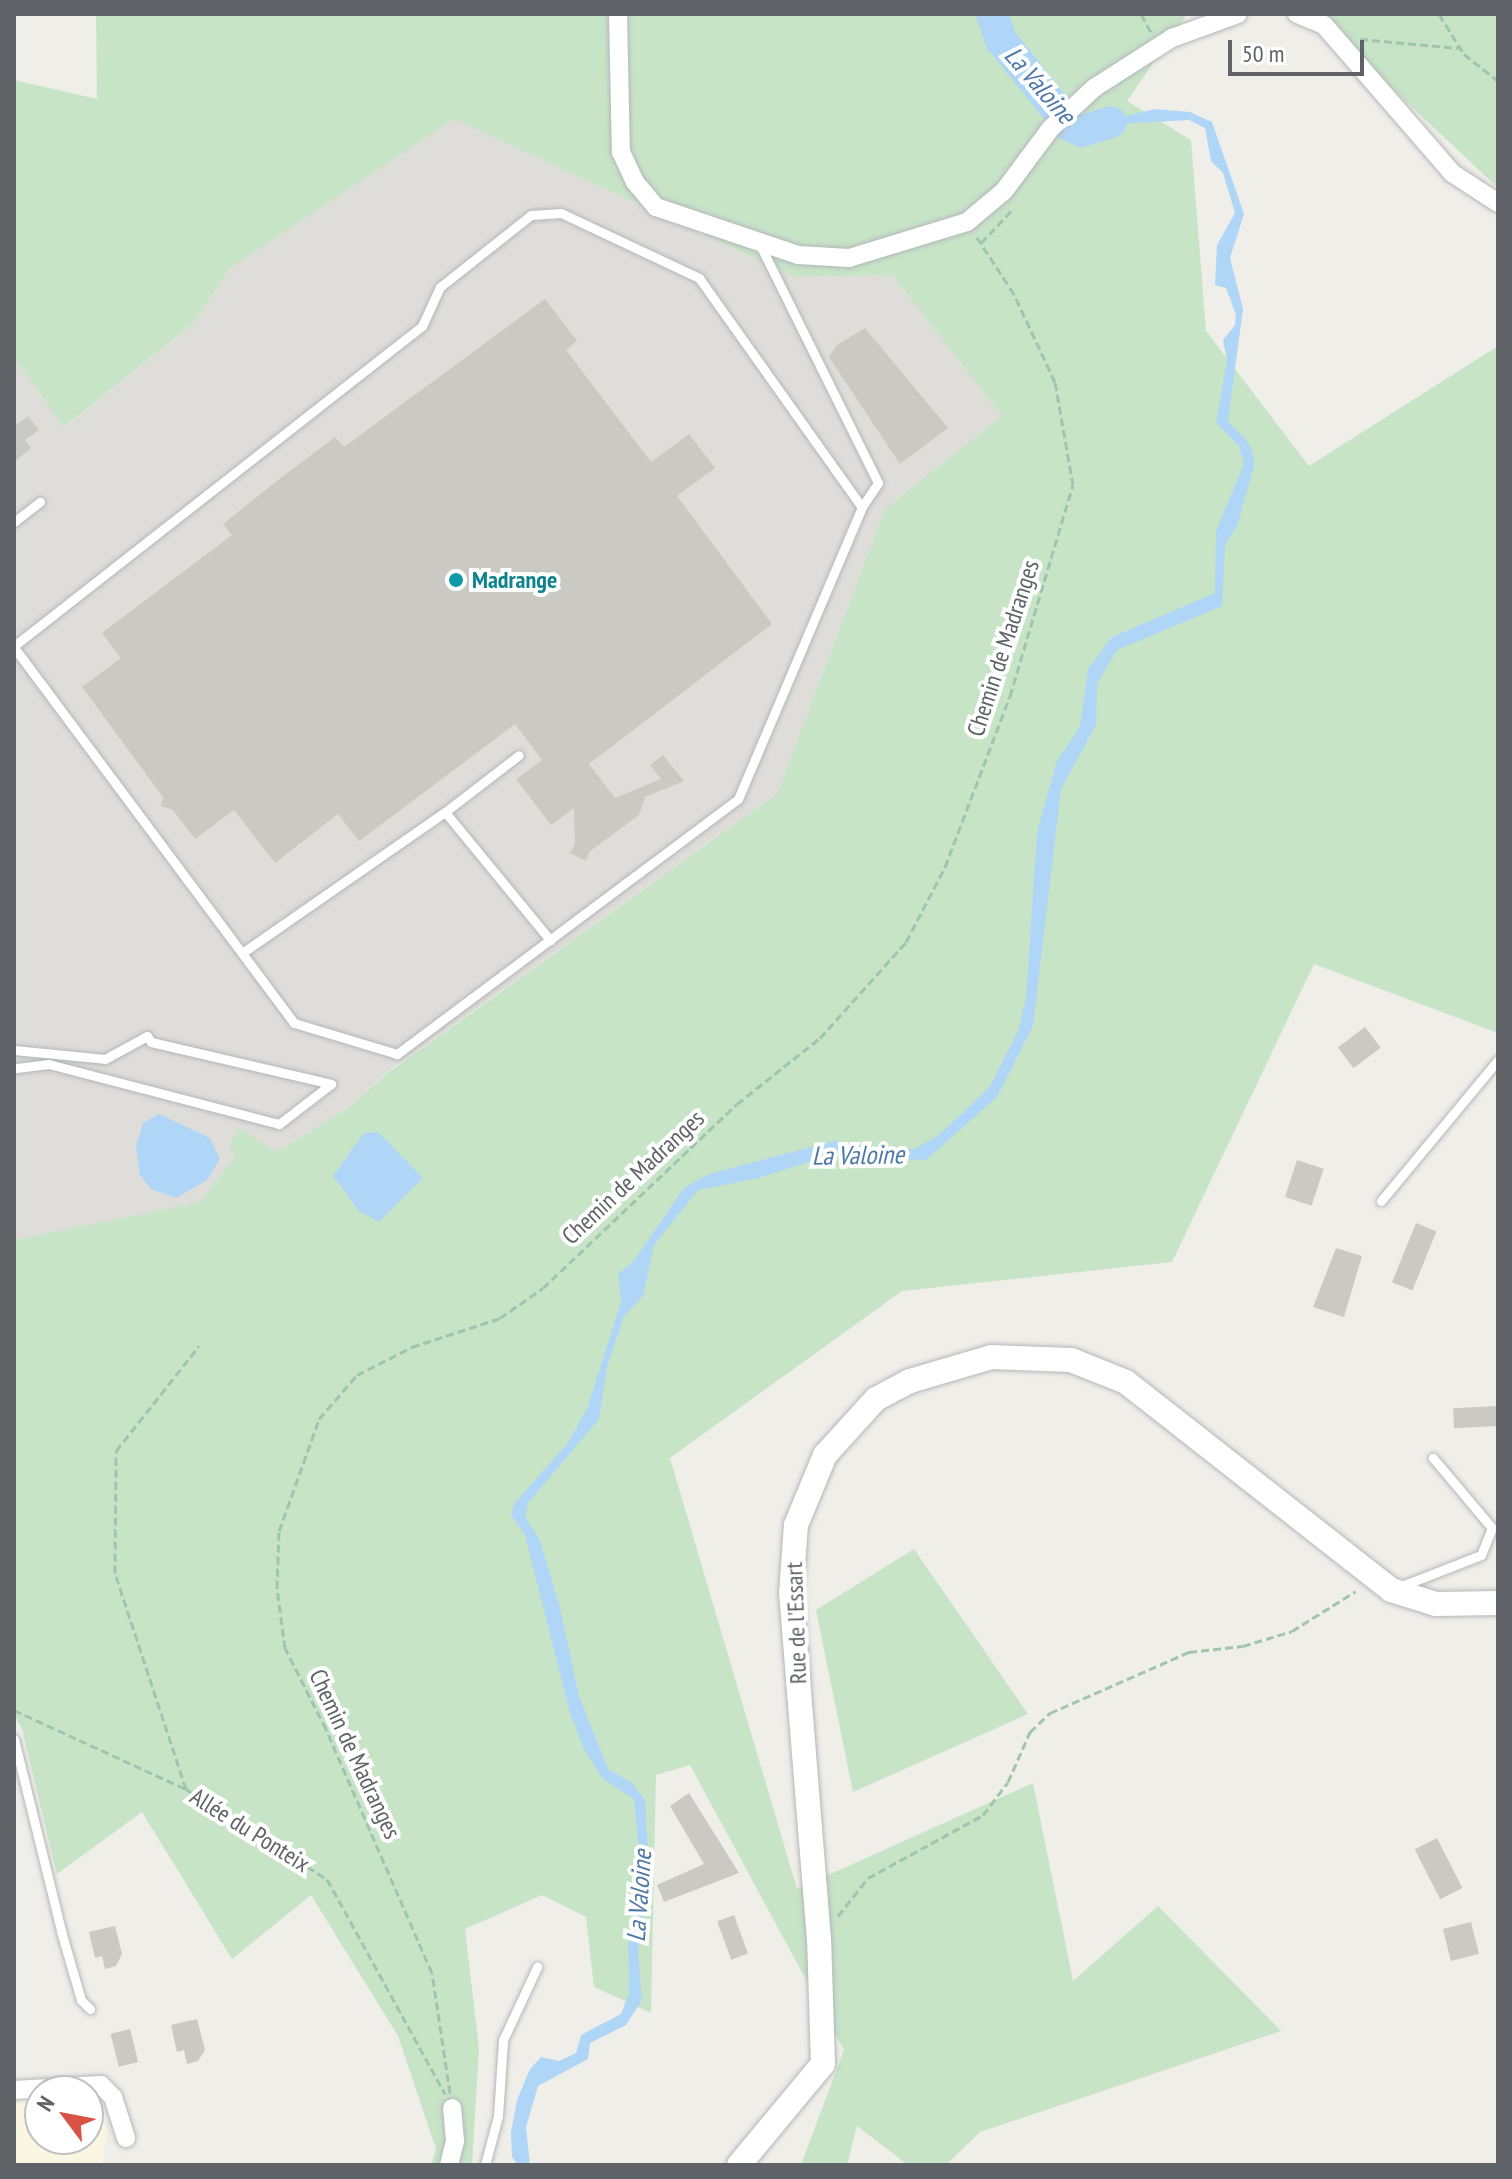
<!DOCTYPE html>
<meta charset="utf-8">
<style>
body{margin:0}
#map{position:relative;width:1512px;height:2179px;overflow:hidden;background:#efeee8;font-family:"PT Sans Narrow",sans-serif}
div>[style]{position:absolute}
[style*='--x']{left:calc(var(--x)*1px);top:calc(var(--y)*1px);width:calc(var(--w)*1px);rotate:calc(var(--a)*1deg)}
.commercial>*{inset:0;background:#fbf6e1}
.industrial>*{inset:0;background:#deddd9}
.green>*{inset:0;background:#c7e4c7}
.water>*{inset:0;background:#b0d6f7}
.river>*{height:32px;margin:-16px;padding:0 16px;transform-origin:16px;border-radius:16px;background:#b0d6f7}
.building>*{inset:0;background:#cbc9c4;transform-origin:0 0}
.path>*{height:3px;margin-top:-1.5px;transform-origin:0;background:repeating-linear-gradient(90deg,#a0c5ac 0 8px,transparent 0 12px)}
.roads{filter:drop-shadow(0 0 2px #b4b7ba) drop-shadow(0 0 2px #b4b7ba)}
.service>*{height:9px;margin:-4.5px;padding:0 4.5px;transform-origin:4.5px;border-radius:4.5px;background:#fff}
.minor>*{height:18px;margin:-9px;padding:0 9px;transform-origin:9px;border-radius:9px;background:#fff}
.tertiary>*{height:24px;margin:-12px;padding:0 12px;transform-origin:12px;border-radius:12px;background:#fff}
.dots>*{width:22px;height:22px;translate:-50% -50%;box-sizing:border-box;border:4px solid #fff;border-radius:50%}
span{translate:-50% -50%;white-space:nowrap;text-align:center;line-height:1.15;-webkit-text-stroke:8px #fff;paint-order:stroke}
.culture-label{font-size:24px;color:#0d838f;font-weight:700}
.left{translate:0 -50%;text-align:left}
.street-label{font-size:24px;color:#5f6266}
.water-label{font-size:26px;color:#4d78a8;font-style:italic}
.frame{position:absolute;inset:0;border:16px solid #5f6266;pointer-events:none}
.north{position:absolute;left:24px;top:2075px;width:80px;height:80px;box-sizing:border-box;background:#fff;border:2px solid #bfc0c2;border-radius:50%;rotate:302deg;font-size:22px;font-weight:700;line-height:32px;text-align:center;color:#5f6266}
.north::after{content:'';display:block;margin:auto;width:28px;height:36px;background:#d95344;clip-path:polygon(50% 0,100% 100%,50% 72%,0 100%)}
.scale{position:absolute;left:1228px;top:40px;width:136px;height:36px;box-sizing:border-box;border:4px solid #5f6266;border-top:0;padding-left:10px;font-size:24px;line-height:28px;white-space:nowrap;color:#5f6266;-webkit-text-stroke:6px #fff;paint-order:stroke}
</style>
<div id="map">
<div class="commercial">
<div style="clip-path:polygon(95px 2090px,107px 2133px,102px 2165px,14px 2165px,14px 2096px,40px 2094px,40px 2139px,88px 2139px,88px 2091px)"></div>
</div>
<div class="industrial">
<div style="clip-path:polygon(454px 119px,796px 277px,892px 275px,1002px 416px,885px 509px,777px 794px,385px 1074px,348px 1108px,277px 1152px,235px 1157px,200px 1203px,14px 1240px,14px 357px,65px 427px,195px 322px,229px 269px)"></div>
</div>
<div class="green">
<div style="clip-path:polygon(96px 14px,1187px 14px,1127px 101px,1191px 140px,1206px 331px,1309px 466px,1498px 346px,1498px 1033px,1314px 964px,1172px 1262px,902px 1291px,670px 1458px,797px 1889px,1033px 1783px,1073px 1981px,1158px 1906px,1281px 2031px,980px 2132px,946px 2165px,908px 2165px,857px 2126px,847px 2165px,801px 2165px,844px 2050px,690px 1765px,656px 1775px,651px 2013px,594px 1987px,586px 1917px,542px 1895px,465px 1929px,479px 2049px,472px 2165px,431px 2165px,436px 2149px,398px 2036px,311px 1895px,232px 1959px,142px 1812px,57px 1874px,22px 1729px,14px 1715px,14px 1240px,200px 1202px,235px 1157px,229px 1147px,239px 1128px,277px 1152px,348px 1108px,385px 1075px,777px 794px,885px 509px,1002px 416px,892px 275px,796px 277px,454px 119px,229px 269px,195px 322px,64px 427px,14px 357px,14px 80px,97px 99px)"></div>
<div style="clip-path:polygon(1313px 14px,1498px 14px,1498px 188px)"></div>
<div style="clip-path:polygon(914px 1549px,1028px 1714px,853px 1792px,816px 1610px)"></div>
</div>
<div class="water">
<div style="clip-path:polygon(1155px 109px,1190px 112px,1212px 122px,1244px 214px,1230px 258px,1243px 309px,1228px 421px,1249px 443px,1255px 463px,1237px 526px,1225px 545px,1222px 606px,1117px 650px,1097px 684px,1096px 725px,1061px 789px,1033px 1026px,997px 1097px,926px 1160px,827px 1156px,759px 1178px,698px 1190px,654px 1245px,643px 1296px,624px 1316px,607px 1367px,599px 1419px,528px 1503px,525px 1516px,540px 1541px,560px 1608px,579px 1696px,608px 1769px,632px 1783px,645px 1800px,649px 1870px,638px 1952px,642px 2000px,626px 2025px,590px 2043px,588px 2059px,538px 2086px,526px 2127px,530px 2165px,518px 2165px,512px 2157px,511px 2132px,517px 2100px,530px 2069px,541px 2057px,559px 2061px,576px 2053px,581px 2035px,621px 2014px,629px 1993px,628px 1945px,641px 1872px,634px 1799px,603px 1779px,584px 1749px,570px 1713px,525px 1535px,511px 1515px,514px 1504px,567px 1444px,587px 1409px,621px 1302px,618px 1274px,633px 1262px,684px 1188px,709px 1174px,834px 1141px,875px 1149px,914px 1149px,939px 1135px,989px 1088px,1018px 1031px,1026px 998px,1037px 832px,1057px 761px,1080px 727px,1088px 669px,1112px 637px,1215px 593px,1216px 531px,1244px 464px,1239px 446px,1216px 423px,1227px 360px,1223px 340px,1235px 325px,1236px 315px,1226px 288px,1215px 285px,1217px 245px,1235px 213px,1223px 173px,1211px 161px,1205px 128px,1189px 120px,1118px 124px,1082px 136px,1065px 129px,1073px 122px,1088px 125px)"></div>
<div style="clip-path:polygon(159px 1114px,210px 1138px,220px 1159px,207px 1180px,176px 1198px,151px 1189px,140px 1175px,136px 1147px,143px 1123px)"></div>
<div style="clip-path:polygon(378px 1132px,423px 1178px,379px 1222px,359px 1211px,333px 1176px,364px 1133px)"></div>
</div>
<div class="river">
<div style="--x:992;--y:14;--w:28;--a:71"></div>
<div style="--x:1001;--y:40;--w:109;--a:51.3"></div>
<div style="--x:1069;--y:125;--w:14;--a:25"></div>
<div style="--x:1082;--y:131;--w:30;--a:-17"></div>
</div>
<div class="building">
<div style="clip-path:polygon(545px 299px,577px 341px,566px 350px,651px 462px,689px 434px,715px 468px,677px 496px,772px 624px,589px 764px,615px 798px,661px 779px,650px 765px,663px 755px,684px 781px,645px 797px,639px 815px,589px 852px,586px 861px,570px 853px,575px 844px,574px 808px,551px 825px,516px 779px,542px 760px,515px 724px,359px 841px,338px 814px,275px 863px,234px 810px,195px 839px,173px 810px,161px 806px,163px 797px,82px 687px,121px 658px,102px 633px,232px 535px,223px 524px,278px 480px,335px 437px,344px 447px)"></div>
<div style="clip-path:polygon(865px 328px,948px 428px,900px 464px,829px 357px,837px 345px)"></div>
<div style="clip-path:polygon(28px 416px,39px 430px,25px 440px,31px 448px,14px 462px,14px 426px)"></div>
<div style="left:1365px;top:1027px;width:26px;height:34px;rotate:53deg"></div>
<div style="left:1297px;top:1160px;width:28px;height:39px;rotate:18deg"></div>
<div style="left:1416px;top:1223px;width:22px;height:64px;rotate:22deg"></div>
<div style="clip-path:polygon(1336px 1248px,1362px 1256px,1344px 1317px,1313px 1307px)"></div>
<div style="left:1497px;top:1406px;width:20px;height:44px;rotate:87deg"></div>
<div style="clip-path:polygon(689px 1793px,739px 1873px,664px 1902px,657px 1885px,704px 1864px,670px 1806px)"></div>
<div style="left:1437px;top:1838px;width:56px;height:25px;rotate:63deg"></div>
<div style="left:734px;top:1915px;width:41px;height:18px;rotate:70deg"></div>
<div style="left:1471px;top:1922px;width:33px;height:29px;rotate:76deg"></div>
<div style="clip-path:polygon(115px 1926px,122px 1954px,116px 1966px,105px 1969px,102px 1956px,95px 1958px,89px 1932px)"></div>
<div style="clip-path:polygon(197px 2019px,205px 2050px,198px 2061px,187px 2064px,184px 2050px,177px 2052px,171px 2025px)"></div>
<div style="left:130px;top:2029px;width:34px;height:20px;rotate:76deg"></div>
</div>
<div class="path">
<div style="--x:1141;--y:14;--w:21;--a:61"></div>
<div style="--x:1439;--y:14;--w:47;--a:58"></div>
<div style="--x:1464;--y:54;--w:43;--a:38.5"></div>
<div style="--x:1360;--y:39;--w:99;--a:5.2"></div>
<div style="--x:981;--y:243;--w:48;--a:-46.7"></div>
<div style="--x:14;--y:1710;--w:189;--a:24.7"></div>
<div style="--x:186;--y:1789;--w:167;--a:32.6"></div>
<div style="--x:327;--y:1879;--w:245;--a:61.2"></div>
<div style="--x:186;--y:1789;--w:227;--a:-108.2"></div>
<div style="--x:115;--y:1573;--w:122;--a:-89.5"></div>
<div style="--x:116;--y:1451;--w:134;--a:-51.7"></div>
<div style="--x:838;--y:1916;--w:48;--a:-51.7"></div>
<div style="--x:868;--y:1878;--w:131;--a:-28.7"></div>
<div style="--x:983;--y:1815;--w:41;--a:-52.9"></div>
<div style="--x:1008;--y:1782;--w:55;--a:-66.3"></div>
<div style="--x:1030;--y:1732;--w:28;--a:-44"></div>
<div style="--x:1050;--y:1713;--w:152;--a:-23.7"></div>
<div style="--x:1189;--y:1652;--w:54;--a:-6.3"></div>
<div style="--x:1243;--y:1646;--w:51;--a:-17"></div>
<div style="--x:1292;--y:1631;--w:75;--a:-32"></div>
<div style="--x:450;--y:2093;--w:121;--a:-98.5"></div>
<div style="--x:432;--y:1973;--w:266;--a:-113.5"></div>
<div style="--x:326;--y:1729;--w:91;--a:-116.8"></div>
<div style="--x:285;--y:1648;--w:61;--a:-97.6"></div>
<div style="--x:277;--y:1588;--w:57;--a:-88"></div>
<div style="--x:279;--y:1531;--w:119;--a:-70.3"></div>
<div style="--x:319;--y:1419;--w:58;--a:-49.2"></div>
<div style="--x:357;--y:1375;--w:62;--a:-27"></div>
<div style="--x:412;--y:1347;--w:93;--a:-18.2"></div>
<div style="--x:500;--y:1318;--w:52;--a:-34.9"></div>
<div style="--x:543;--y:1288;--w:267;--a:-43.5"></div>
<div style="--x:737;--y:1104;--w:106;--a:-38.5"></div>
<div style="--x:820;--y:1038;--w:129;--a:-48.1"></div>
<div style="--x:906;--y:942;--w:85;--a:-62.5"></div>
<div style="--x:945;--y:867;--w:183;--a:-69.2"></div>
<div style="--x:1010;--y:696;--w:220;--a:-73.4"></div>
<div style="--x:1073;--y:485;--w:105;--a:-99.9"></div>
<div style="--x:1055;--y:382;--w:97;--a:-115"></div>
<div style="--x:1014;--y:294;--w:69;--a:-123.2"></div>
</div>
<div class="roads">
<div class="service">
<div style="--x:759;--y:243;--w:268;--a:63.6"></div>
<div style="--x:878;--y:483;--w:29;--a:124"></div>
<div style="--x:14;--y:522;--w:33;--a:-38"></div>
<div style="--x:14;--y:646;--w:519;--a:-38.11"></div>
<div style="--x:422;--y:326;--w:43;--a:-65.2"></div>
<div style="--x:440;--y:287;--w:116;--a:-38.4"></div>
<div style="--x:531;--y:215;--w:30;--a:-4"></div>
<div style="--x:561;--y:213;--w:153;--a:25.2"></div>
<div style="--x:699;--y:278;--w:281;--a:54.6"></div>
<div style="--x:862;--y:507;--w:317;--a:113"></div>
<div style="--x:738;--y:799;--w:426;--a:143.2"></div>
<div style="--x:397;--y:1054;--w:108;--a:-163.2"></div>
<div style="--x:294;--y:1023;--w:468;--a:-126.7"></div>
<div style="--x:445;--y:812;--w:93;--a:-37.6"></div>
<div style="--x:242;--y:953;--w:247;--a:-34.8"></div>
<div style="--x:445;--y:812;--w:166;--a:50.6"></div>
<div style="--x:14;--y:1050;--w:91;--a:5.6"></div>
<div style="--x:105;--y:1059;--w:48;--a:-28.7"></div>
<div style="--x:147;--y:1036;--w:7;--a:56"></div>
<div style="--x:151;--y:1042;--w:185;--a:13.1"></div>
<div style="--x:331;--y:1084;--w:66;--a:142.4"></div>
<div style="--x:279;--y:1124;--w:238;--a:-165.4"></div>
<div style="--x:49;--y:1064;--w:35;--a:173"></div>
<div style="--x:1381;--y:1201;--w:183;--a:-50.3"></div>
<div style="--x:1399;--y:1587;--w:88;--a:-21.3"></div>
<div style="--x:1481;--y:1555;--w:29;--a:-68"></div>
<div style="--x:1492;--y:1528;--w:92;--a:-130.1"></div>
<div style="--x:14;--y:1739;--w:198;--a:76.2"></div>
<div style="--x:61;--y:1931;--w:72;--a:73.8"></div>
<div style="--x:81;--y:2000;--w:13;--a:45"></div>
<div style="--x:485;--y:2165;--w:51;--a:-75.1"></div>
<div style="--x:498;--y:2116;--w:76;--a:-86.2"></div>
<div style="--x:503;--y:2040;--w:81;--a:-65"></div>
</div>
<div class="minor">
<div style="--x:618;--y:14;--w:138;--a:88.8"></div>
<div style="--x:621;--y:152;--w:33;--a:65"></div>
<div style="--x:635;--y:182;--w:33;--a:50"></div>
<div style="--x:656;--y:207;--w:150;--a:18.7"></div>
<div style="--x:798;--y:255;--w:51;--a:3.4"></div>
<div style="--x:849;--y:258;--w:123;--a:-17"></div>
<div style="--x:967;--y:222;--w:48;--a:-40"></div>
<div style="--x:1004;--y:191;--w:79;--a:-53.3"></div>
<div style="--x:1051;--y:128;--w:59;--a:-42.9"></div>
<div style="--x:1094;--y:88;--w:93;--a:-32.7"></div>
<div style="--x:1172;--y:38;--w:70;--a:-20"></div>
<div style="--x:1297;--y:14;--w:29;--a:22"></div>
<div style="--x:1324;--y:25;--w:196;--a:49.1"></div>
<div style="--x:1452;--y:173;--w:55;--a:33.1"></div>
<div style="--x:14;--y:2090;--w:87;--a:-3.3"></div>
<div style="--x:101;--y:2085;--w:17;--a:45"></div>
<div style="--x:113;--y:2097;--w:43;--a:72.4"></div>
<div style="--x:449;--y:2165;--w:25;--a:-76"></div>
<div style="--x:455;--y:2141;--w:33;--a:-95"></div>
</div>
<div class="tertiary">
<div style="--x:739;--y:2165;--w:131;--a:-50.3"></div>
<div style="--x:823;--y:2064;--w:124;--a:-91.8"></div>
<div style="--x:819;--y:1940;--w:347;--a:-94.6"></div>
<div style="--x:791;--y:1594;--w:69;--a:-85.9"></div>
<div style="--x:796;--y:1525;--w:76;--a:-67.5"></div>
<div style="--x:825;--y:1455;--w:76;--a:-47.7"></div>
<div style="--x:876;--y:1399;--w:38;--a:-28"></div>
<div style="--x:910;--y:1381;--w:84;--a:-16.5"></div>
<div style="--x:991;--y:1357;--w:80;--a:2.1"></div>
<div style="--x:1071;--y:1360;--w:59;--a:21.8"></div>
<div style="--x:1126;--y:1382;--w:337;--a:38.1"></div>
<div style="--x:1391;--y:1590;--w:47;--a:17.3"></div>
<div style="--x:1436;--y:1604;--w:62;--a:-0.9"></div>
</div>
</div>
<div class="dots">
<div style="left:456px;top:580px;background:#0f9aa8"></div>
</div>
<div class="culture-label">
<span class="left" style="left:472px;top:580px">Madrange</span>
</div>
<div class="street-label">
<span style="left:1003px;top:648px;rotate:-72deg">Chemin de Madranges</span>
<span style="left:633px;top:1177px;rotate:-43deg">Chemin de Madranges</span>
<span style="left:796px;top:1623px;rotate:-92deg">Rue de l'Essart</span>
<span style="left:355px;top:1754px;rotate:65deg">Chemin de Madranges</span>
<span style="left:250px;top:1830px;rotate:32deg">Allée du Ponteix</span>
</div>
<div class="water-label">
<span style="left:1040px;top:85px;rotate:49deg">La Valoine</span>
<span style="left:858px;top:1155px;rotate:-1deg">La Valoine</span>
<span style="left:639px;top:1896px;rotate:-86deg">La Valoine</span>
</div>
<div class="frame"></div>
<div class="north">N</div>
<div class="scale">50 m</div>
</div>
